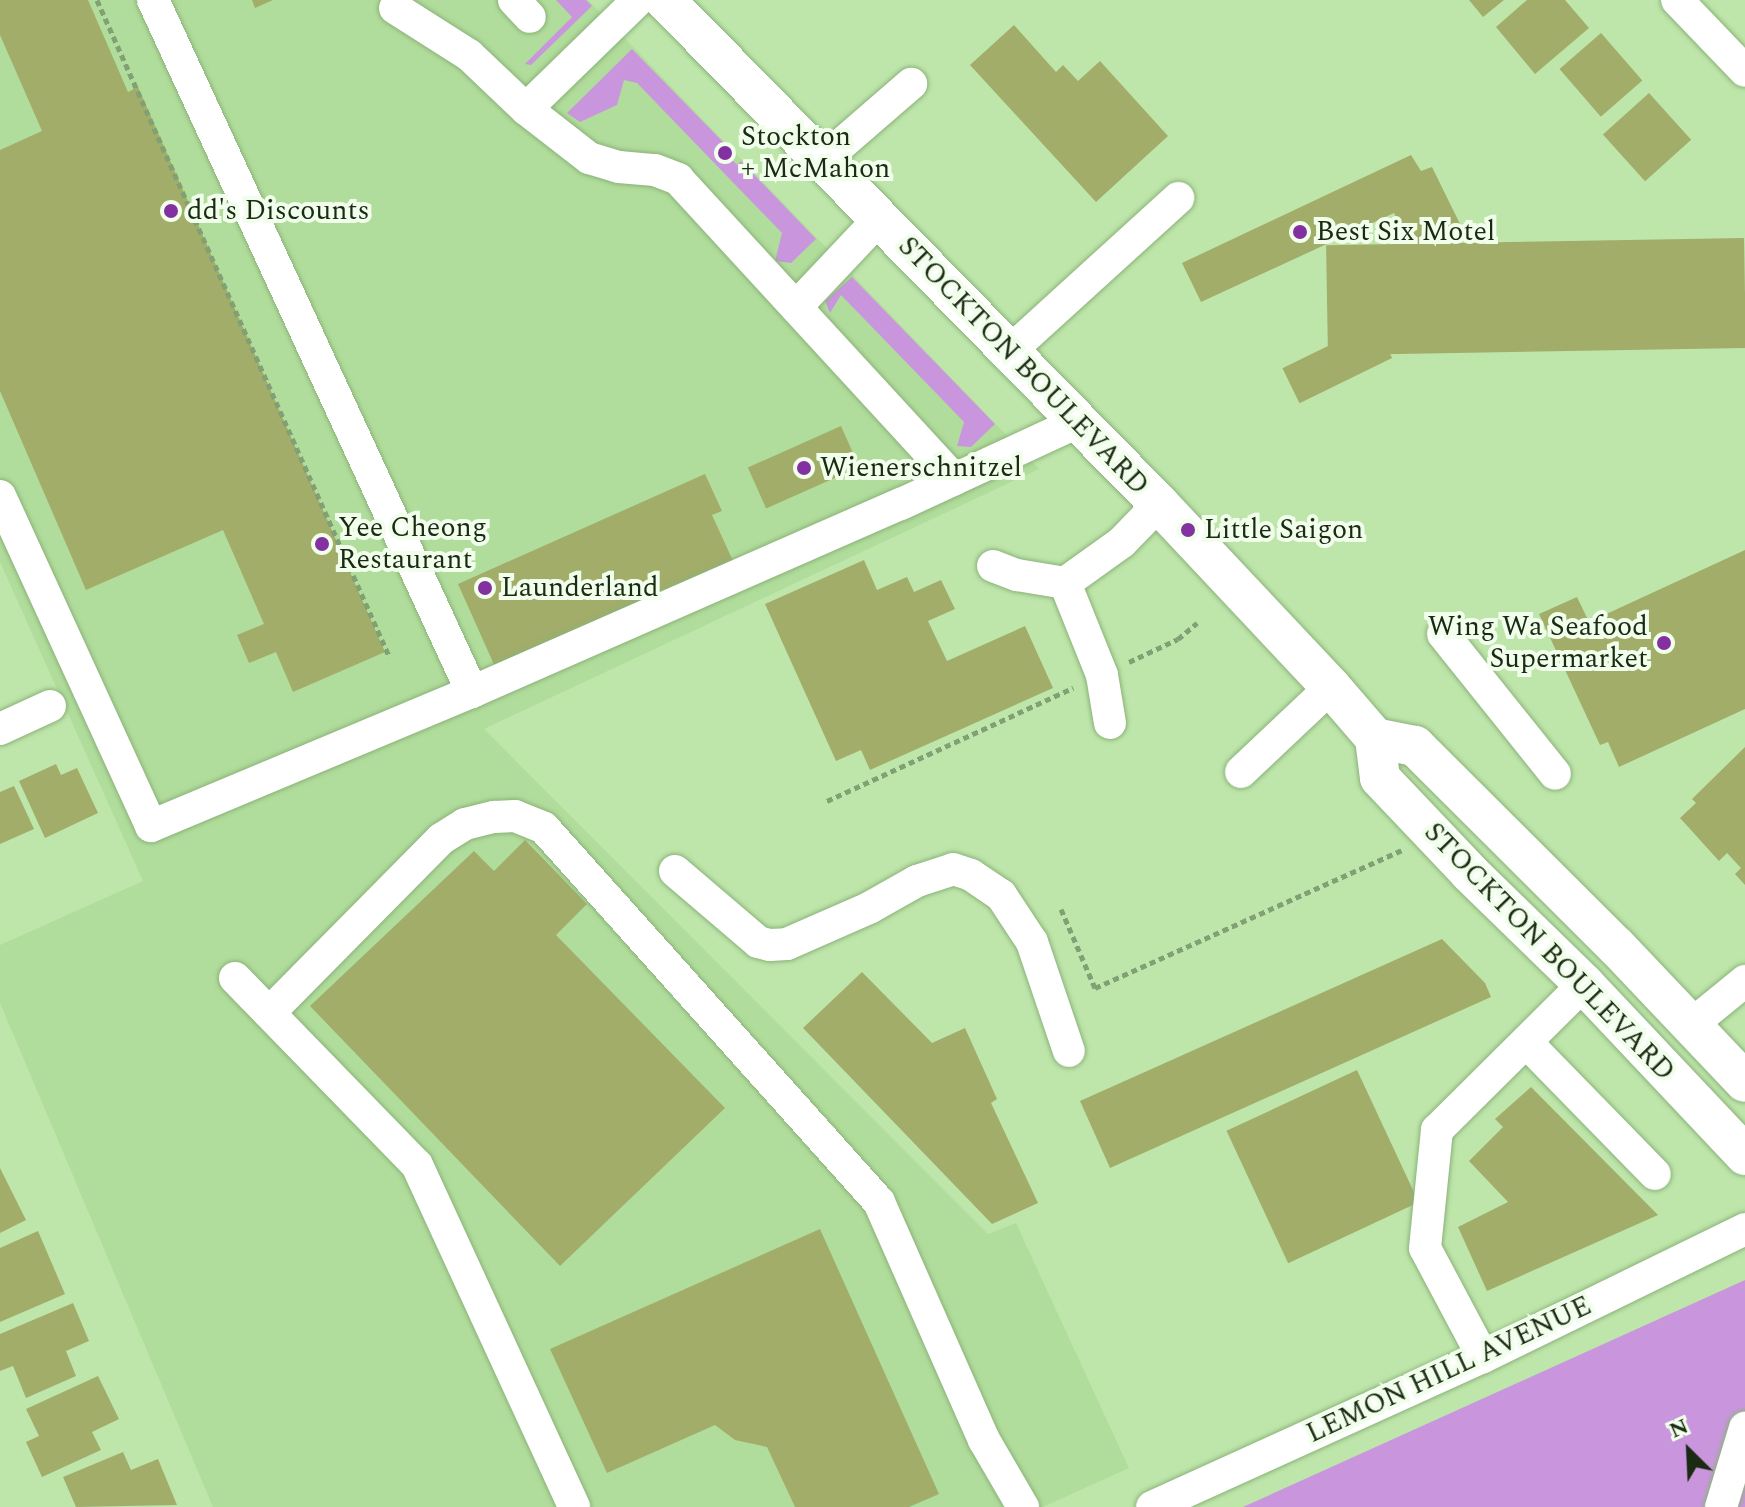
<!DOCTYPE html>
<style>
body{margin:0}
#map{position:relative;width:1745px;height:1507px;overflow:hidden;background:#bee6ab;font-family:Spectral,serif}
div>[style]{position:absolute}
[style*='--x']{left:calc(var(--x)*1px);top:calc(var(--y)*1px);width:calc(var(--w)*1px);rotate:calc(var(--a)*1deg)}
.built>*{inset:0;background:#b1dd9c}
.green>*{inset:0;background:#c996de}
.building>*{inset:0;background:#a2ad6a;transform-origin:0 0}
.path>*{height:5px;margin-top:-2.5px;transform-origin:0;background:repeating-linear-gradient(90deg,#81a073 0 6px,transparent 0 10px)}
.roads{filter:drop-shadow(0 0 2px #8bb279) drop-shadow(0 0 2px #8bb279)}
.minor>*{height:32px;margin:-16px;padding:0 16px;transform-origin:16px;border-radius:16px;background:#fff}
.major>*{height:40px;margin:-20px;padding:0 20px;transform-origin:20px;border-radius:20px;background:#fff}
.dots>*{width:22px;height:22px;translate:-50% -50%;box-sizing:border-box;border:4px solid #f1feec;border-radius:50%}
span{translate:-50% -50%;white-space:nowrap;text-align:center;line-height:1.15;-webkit-text-stroke:8px #f1feec;paint-order:stroke}
.poi-label{font-size:28px;color:#1b2a13}
.left{translate:0 -50%;text-align:left}
.right{translate:-100% -50%;text-align:right}
.street-label{font-size:28px;color:#1b2a13}
.north{position:absolute;left:1649px;top:1411px;width:80px;height:80px;-webkit-text-stroke:6px #f1feec;paint-order:stroke;rotate:336deg;font-size:22px;font-weight:700;line-height:32px;text-align:center;color:#1b2a13}
.north::after{content:'';display:block;margin:auto;width:28px;height:36px;background:#1b2a13;clip-path:polygon(50% 0,100% 100%,50% 72%,0 100%)}
</style>
<div id="map">
<div class="built">
<div style="clip-path:polygon(0 0,588px 0,1039px 469px,484px 729px,988px 1234px,1016px 1223px,1129px 1468px,1043px 1507px,213px 1507px,0 1003px,0 945px,143px 881px,0 562px)"></div>
</div>
<div class="green">
<div style="clip-path:polygon(556px 0,586px 0,592px 6px,531px 65px,525px 64px,572px 17px)"></div>
<div style="clip-path:polygon(632px 49px,723px 142px,719px 146px,737px 165px,741px 161px,816px 239px,791px 263px,775px 261px,782px 233px,637px 83px,624px 80px,617px 105px,580px 122px,567px 113px)"></div>
<div style="clip-path:polygon(852px 277px,995px 424px,971px 447px,957px 446px,964px 422px,841px 295px,830px 313px,825px 301px)"></div>
<div style="clip-path:polygon(1745px 1280px,1745px 1507px,1243px 1507px)"></div>
</div>
<div class="building">
<div style="clip-path:polygon(0 0,88px 0,128px 92px,138px 87px,385px 652px,293px 692px,276px 652px,249px 663px,237px 635px,264px 624px,223px 530px,86px 590px,0 391px,0 150px,42px 131px,0 35px)"></div>
<div style="clip-path:polygon(252px 0,273px 0,255px 8px)"></div>
<div style="clip-path:polygon(1469px 0,1504px 0,1483px 17px)"></div>
<div style="clip-path:polygon(1527px 0,1565px 0,1589px 28px,1535px 74px,1496px 27px)"></div>
<div style="clip-path:polygon(1014px 25px,1056px 72px,1063px 65px,1078px 81px,1100px 61px,1168px 136px,1096px 202px,970px 65px)"></div>
<div style="left:1601px;top:33px;width:63px;height:55px;rotate:49deg"></div>
<div style="left:1649px;top:93px;width:63px;height:62px;rotate:48deg"></div>
<div style="clip-path:polygon(1411px 155px,1421px 171px,1432px 167px,1461px 226px,1460px 239px,1414px 260px,1394px 213px,1201px 302px,1182px 263px)"></div>
<div style="left:1744px;top:238px;width:110px;height:418px;rotate:89deg"></div>
<div style="left:1375px;top:323px;width:39px;height:103px;rotate:64deg"></div>
<div style="left:841px;top:426px;width:45px;height:102px;rotate:66deg"></div>
<div style="clip-path:polygon(705px 474px,722px 511px,712px 515px,734px 563px,496px 669px,458px 584px)"></div>
<div style="clip-path:polygon(1745px 550px,1745px 709px,1619px 767px,1608px 742px,1600px 745px,1539px 614px,1577px 597px,1589px 622px)"></div>
<div style="clip-path:polygon(864px 560px,877px 590px,907px 577px,914px 592px,941px 580px,955px 609px,928px 621px,947px 661px,1025px 626px,1053px 688px,870px 770px,861px 750px,836px 761px,765px 604px)"></div>
<div style="clip-path:polygon(1745px 747px,1745px 885px,1735px 874px,1741px 868px,1727px 853px,1719px 861px,1680px 818px,1696px 803px,1692px 799px)"></div>
<div style="clip-path:polygon(56px 764px,61px 775px,77px 768px,98px 813px,45px 838px,19px 781px)"></div>
<div style="clip-path:polygon(14px 786px,34px 829px,0 844px,0 792px)"></div>
<div style="clip-path:polygon(525px 840px,587px 904px,556px 935px,725px 1108px,560px 1266px,310px 1006px,474px 851px,494px 871px)"></div>
<div style="clip-path:polygon(1442px 939px,1485px 983px,1491px 997px,1110px 1168px,1080px 1101px)"></div>
<div style="clip-path:polygon(862px 972px,932px 1043px,965px 1028px,997px 1099px,991px 1103px,1038px 1203px,992px 1224px,803px 1028px)"></div>
<div style="left:1357px;top:1070px;width:146px;height:144px;rotate:65deg"></div>
<div style="clip-path:polygon(1531px 1087px,1658px 1215px,1487px 1291px,1458px 1227px,1508px 1202px,1469px 1161px,1503px 1127px,1495px 1119px)"></div>
<div style="clip-path:polygon(0 1168px,26px 1220px,0 1233px)"></div>
<div style="clip-path:polygon(820px 1229px,939px 1494px,909px 1507px,795px 1507px,767px 1447px,735px 1440px,715px 1425px,607px 1473px,550px 1349px)"></div>
<div style="clip-path:polygon(38px 1231px,65px 1294px,0 1322px,0 1248px)"></div>
<div style="clip-path:polygon(73px 1303px,89px 1341px,66px 1351px,76px 1376px,26px 1398px,13px 1366px,0 1371px,0 1334px)"></div>
<div style="clip-path:polygon(98px 1376px,119px 1419px,92px 1432px,101px 1450px,42px 1477px,26px 1442px,39px 1436px,26px 1409px)"></div>
<div style="clip-path:polygon(123px 1452px,131px 1470px,158px 1459px,177px 1505px,76px 1507px,63px 1477px)"></div>
</div>
<div class="path">
<div style="--x:97;--y:0;--w:720;--a:66"></div>
<div style="--x:1129;--y:662;--w:54;--a:-25.1"></div>
<div style="--x:1178;--y:639;--w:25;--a:-40"></div>
<div style="--x:827;--y:801;--w:271;--a:-24.7"></div>
<div style="--x:1061;--y:909;--w:86;--a:66.7"></div>
<div style="--x:1095;--y:988;--w:337;--a:-24.2"></div>
</div>
<div class="roads">
<div class="minor">
<div style="--x:153;--y:0;--w:762;--a:65.25"></div>
<div style="--x:514;--y:0;--w:23;--a:47"></div>
<div style="--x:1677;--y:0;--w:98;--a:46.2"></div>
<div style="--x:395;--y:8;--w:88;--a:32.4"></div>
<div style="--x:469;--y:55;--w:79;--a:43.5"></div>
<div style="--x:526;--y:109;--w:80;--a:37.9"></div>
<div style="--x:589;--y:158;--w:31;--a:17"></div>
<div style="--x:619;--y:167;--w:36;--a:5"></div>
<div style="--x:655;--y:170;--w:25;--a:21"></div>
<div style="--x:678;--y:179;--w:408;--a:47.4"></div>
<div style="--x:526;--y:109;--w:156;--a:-44.2"></div>
<div style="--x:822;--y:161;--w:118;--a:-40.9"></div>
<div style="--x:796;--y:307;--w:121;--a:-46.7"></div>
<div style="--x:1009;--y:352;--w:229;--a:-42.3"></div>
<div style="--x:0;--y:496;--w:363;--a:65.4"></div>
<div style="--x:151;--y:826;--w:348;--a:-22.7"></div>
<div style="--x:472;--y:692;--w:468;--a:-23.7"></div>
<div style="--x:901;--y:504;--w:195;--a:-24.9"></div>
<div style="--x:993;--y:566;--w:26;--a:21"></div>
<div style="--x:1017;--y:575;--w:49;--a:9.5"></div>
<div style="--x:1443;--y:634;--w:179;--a:51.3"></div>
<div style="--x:1110;--y:723;--w:49;--a:-99.5"></div>
<div style="--x:1102;--y:675;--w:99;--a:-111.9"></div>
<div style="--x:1065;--y:583;--w:70;--a:-35.7"></div>
<div style="--x:1122;--y:542;--w:53;--a:-45.8"></div>
<div style="--x:0;--y:729;--w:55;--a:-24.7"></div>
<div style="--x:1241;--y:772;--w:124;--a:-43.4"></div>
<div style="--x:675;--y:871;--w:109;--a:40.5"></div>
<div style="--x:758;--y:942;--w:12;--a:14"></div>
<div style="--x:770;--y:945;--w:17;--a:-3"></div>
<div style="--x:787;--y:944;--w:90;--a:-23.7"></div>
<div style="--x:869;--y:908;--w:55;--a:-29.4"></div>
<div style="--x:917;--y:881;--w:38;--a:-18"></div>
<div style="--x:953;--y:869;--w:19;--a:18"></div>
<div style="--x:971;--y:875;--w:36;--a:34"></div>
<div style="--x:1001;--y:895;--w:56;--a:56.6"></div>
<div style="--x:1032;--y:942;--w:115;--a:71.3"></div>
<div style="--x:235;--y:978;--w:261;--a:45.8"></div>
<div style="--x:417;--y:1165;--w:376;--a:65.3"></div>
<div style="--x:269;--y:1013;--w:245;--a:-45.3"></div>
<div style="--x:441;--y:839;--w:28;--a:-32"></div>
<div style="--x:465;--y:824;--w:30;--a:-14"></div>
<div style="--x:494;--y:817;--w:21;--a:-3"></div>
<div style="--x:515;--y:816;--w:31;--a:22"></div>
<div style="--x:544;--y:828;--w:502;--a:48.15"></div>
<div style="--x:879;--y:1202;--w:260;--a:66.2"></div>
<div style="--x:984;--y:1440;--w:78;--a:59.8"></div>
<div style="--x:1691;--y:1025;--w:70;--a:-39.2"></div>
<div style="--x:1527;--y:1043;--w:183;--a:45.7"></div>
<div style="--x:1483;--y:1357;--w:123;--a:-118"></div>
<div style="--x:1425;--y:1248;--w:119;--a:-84.2"></div>
<div style="--x:1437;--y:1130;--w:207;--a:-44.8"></div>
<div style="--x:1152;--y:1507;--w:363;--a:-24.4"></div>
<div style="--x:1483;--y:1357;--w:292;--a:-26"></div>
<div style="--x:1721;--y:1507;--w:83;--a:-73.1"></div>
</div>
<div class="major">
<div style="--x:665;--y:0;--w:706;--a:45.57"></div>
<div style="--x:1159;--y:504;--w:251;--a:46.8"></div>
<div style="--x:1331;--y:687;--w:67;--a:49.2"></div>
<div style="--x:1375;--y:738;--w:40;--a:82.9"></div>
<div style="--x:1380;--y:778;--w:131;--a:46.5"></div>
<div style="--x:1470;--y:873;--w:159;--a:44.2"></div>
<div style="--x:1584;--y:984;--w:235;--a:46.7"></div>
<div style="--x:1375;--y:738;--w:41;--a:11.3"></div>
<div style="--x:1415;--y:746;--w:284;--a:44.9"></div>
<div style="--x:1616;--y:946;--w:187;--a:46.5"></div>
</div>
</div>
<div class="dots">
<div style="left:725px;top:153px;background:#8331a0"></div>
<div style="left:171px;top:211px;background:#8331a0"></div>
<div style="left:1300px;top:232px;background:#8331a0"></div>
<div style="left:804px;top:468px;background:#8331a0"></div>
<div style="left:1188px;top:530px;background:#8331a0"></div>
<div style="left:322px;top:544px;background:#8331a0"></div>
<div style="left:485px;top:588px;background:#8331a0"></div>
<div style="left:1664px;top:643px;background:#8331a0"></div>
</div>
<div class="poi-label">
<span class="left" style="left:741px;top:153px">Stockton<br>+ McMahon</span>
<span class="left" style="left:187px;top:211px">dd's Discounts</span>
<span class="left" style="left:1316px;top:232px">Best Six Motel</span>
<span class="left" style="left:820px;top:468px">Wienerschnitzel</span>
<span class="left" style="left:338px;top:544px">Yee Cheong<br>Restaurant</span>
<span class="left" style="left:1204px;top:530px">Little Saigon</span>
<span class="left" style="left:501px;top:588px">Launderland</span>
<span class="right" style="left:1648px;top:643px">Wing Wa Seafood<br>Supermarket</span>
</div>
<div class="street-label">
<span style="left:1023px;top:366px;rotate:46deg">STOCKTON BOULEVARD</span>
<span style="left:1549px;top:952px;rotate:46deg">STOCKTON BOULEVARD</span>
<span style="left:1449px;top:1370px;rotate:-25deg">LEMON HILL AVENUE</span>
</div>
<div class="north">N</div>
</div>
